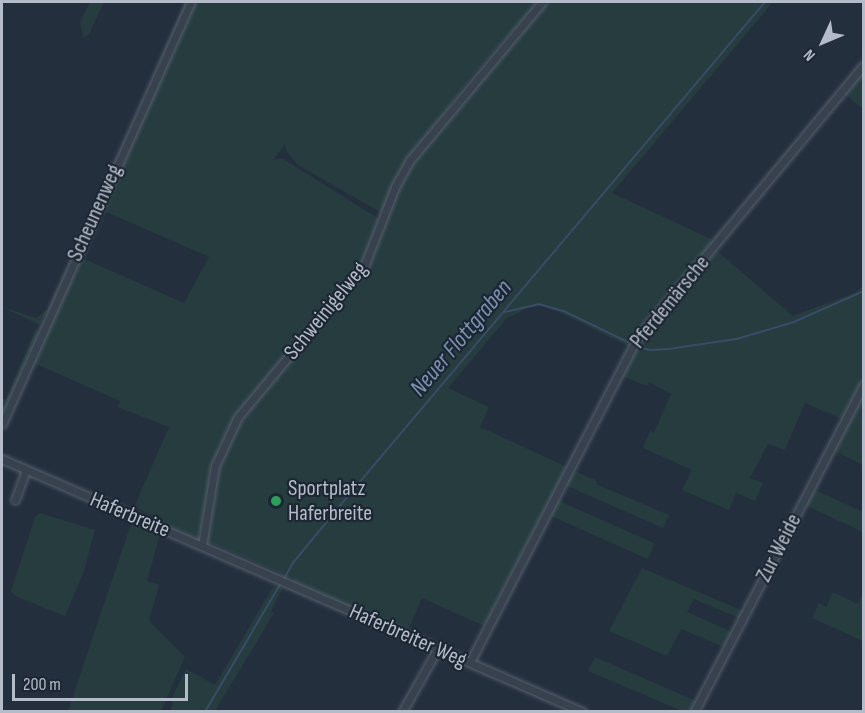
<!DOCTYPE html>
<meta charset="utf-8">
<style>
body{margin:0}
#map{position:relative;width:865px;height:713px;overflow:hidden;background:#242f3e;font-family:"Sofia Sans Condensed",sans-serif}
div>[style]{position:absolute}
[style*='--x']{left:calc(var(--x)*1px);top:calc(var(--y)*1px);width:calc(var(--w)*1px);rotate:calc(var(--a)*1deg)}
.green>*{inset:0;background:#263c3f;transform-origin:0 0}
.stream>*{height:1.5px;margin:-0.75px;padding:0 0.75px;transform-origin:0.75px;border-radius:0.75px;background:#394c67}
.roads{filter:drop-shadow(0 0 2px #565f6c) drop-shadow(0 0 2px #565f6c)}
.street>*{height:7px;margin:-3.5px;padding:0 3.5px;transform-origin:3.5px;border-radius:3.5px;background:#38414e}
.dots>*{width:16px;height:16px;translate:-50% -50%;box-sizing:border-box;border:3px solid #1d2633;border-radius:50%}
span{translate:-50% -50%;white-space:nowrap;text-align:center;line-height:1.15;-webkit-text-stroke:4.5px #1d2633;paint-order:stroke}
.street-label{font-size:22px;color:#b4bcc9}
.poi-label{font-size:22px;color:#b4bcc9}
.left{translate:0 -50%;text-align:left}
.water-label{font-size:24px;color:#7c92b1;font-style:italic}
.frame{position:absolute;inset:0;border:3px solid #b4bcc9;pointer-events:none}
.north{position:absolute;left:793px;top:12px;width:60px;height:60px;-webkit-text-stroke:4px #1d2633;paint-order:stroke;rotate:226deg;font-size:16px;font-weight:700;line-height:24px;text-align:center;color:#b4bcc9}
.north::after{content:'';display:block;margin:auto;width:21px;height:27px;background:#b4bcc9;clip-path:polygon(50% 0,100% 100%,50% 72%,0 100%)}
.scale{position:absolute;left:12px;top:674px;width:176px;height:27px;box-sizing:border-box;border:3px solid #b4bcc9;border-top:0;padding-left:8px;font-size:18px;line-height:21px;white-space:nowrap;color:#b4bcc9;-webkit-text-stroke:4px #1d2633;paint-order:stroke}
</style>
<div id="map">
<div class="green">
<div style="clip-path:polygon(90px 2px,104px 2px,89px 34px,83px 38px,80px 22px)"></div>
<div style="clip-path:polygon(185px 2px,189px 2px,152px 76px,51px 307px,41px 320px,43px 322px,38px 324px,2px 307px,36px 318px,48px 309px)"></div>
<div style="clip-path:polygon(193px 2px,538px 2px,473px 75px,415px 150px,396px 178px,382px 213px,298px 165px,286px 151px,285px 144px,274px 159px,283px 159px,381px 220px,368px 256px,294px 347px,221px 445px,198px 541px,160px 525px,158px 518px,134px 507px,169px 427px,118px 407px,120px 401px,34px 363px,29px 367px,72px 275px,77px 274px,73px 271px,96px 216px,99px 215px,82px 258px,184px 303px,209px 257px,102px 210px,99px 212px)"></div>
<div style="clip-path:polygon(548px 2px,773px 2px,612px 193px,715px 241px,647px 322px,632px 336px,630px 347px,561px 313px,541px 306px,528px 308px,506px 319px,448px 388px,489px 407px,480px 427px,567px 467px,484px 626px,422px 598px,409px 628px,420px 633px,417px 637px,293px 583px,293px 578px,289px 577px,287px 580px,281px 577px,282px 574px,207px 541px,219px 462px,237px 421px,365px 267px,399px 183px,407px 171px)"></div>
<div style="clip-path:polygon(863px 70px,863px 109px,844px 93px)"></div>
<div style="clip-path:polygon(716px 250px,793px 316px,854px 293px,863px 286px,863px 378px,842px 419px,805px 403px,785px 450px,768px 444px,750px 478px,763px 483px,755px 501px,736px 493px,729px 510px,682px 490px,692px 470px,643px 448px,650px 431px,654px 433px,671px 394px,649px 382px,647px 386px,622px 376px,638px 344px)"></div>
<div style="clip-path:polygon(36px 328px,39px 332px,2px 415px,2px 398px,6px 400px)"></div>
<div style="clip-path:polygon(863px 392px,863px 465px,833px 450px)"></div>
<div style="clip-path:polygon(573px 470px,597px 481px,596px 484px,669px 515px,663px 528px,565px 485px)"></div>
<div style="clip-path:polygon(813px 489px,863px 512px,863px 532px,805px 505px)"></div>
<div style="left:557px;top:500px;width:107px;height:17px;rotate:24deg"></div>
<div style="clip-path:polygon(40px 513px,95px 530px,83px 574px,65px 616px,15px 596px,11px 591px,35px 517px)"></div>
<div style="clip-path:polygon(131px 524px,160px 535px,147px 581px,159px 585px,149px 621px,185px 657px,161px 711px,68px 711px)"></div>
<div style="clip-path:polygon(642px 568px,743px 611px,739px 618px,694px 599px,687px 612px,732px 632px,724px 647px,681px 629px,667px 656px,609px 631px)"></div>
<div style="clip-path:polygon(274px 585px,283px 588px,271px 611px,274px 613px,215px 711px,170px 711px,173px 703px,171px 700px,186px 669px,215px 685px)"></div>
<div style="clip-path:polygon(833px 592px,858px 604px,863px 594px,863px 641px,812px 618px,819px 603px,826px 607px)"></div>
<div style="clip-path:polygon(595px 657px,696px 701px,691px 711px,682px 711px,588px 671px)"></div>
</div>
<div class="stream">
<div style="--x:505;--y:312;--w:35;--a:-13"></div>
<div style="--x:539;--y:304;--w:26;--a:16"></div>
<div style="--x:564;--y:311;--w:71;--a:25.8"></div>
<div style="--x:638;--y:347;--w:12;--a:14"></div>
<div style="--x:650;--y:350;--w:19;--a:-3"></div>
<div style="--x:669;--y:349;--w:69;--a:-8.4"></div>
<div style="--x:737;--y:339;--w:59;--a:-16.6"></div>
<div style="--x:794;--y:322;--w:77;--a:-23.9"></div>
<div style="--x:284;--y:579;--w:18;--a:-61"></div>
<div style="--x:293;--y:563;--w:87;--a:-50.6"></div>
<div style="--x:348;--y:496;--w:646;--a:-49.83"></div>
<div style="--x:205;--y:712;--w:150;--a:-59.5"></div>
</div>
<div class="roads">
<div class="street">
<div style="--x:2;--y:424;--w:462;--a:-65.9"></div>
<div style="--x:2;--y:459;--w:634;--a:23.53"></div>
<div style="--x:15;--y:500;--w:32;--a:-70"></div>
<div style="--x:202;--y:546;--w:81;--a:-80.8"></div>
<div style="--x:215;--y:466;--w:54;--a:-64.9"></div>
<div style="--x:238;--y:417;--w:199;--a:-50.3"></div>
<div style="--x:365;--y:264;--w:83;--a:-68.7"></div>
<div style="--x:395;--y:187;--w:31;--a:-61"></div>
<div style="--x:410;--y:160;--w:206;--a:-50.1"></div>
<div style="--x:470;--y:662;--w:365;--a:-62.7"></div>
<div style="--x:637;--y:338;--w:355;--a:-50.3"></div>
<div style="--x:402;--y:712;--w:73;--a:-60.6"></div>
<div style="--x:694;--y:712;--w:369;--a:-62.6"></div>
</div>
</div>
<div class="dots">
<div style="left:276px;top:501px;background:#2e9e5b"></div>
</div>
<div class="street-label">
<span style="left:95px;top:213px;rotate:-66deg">Scheunenweg</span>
<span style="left:670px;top:302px;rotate:-51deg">Pferdemärsche</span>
<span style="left:326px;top:311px;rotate:-51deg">Schweinigelweg</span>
<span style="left:130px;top:515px;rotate:23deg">Haferbreite</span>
<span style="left:779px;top:548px;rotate:-63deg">Zur Weide</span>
<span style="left:408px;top:636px;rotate:24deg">Haferbreiter Weg</span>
</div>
<div class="poi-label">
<span class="left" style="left:288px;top:501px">Sportplatz<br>Haferbreite</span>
</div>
<div class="water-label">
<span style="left:461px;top:338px;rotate:-50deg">Neuer Flottgraben</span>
</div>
<div class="frame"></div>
<div class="north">N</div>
<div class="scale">200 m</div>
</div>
